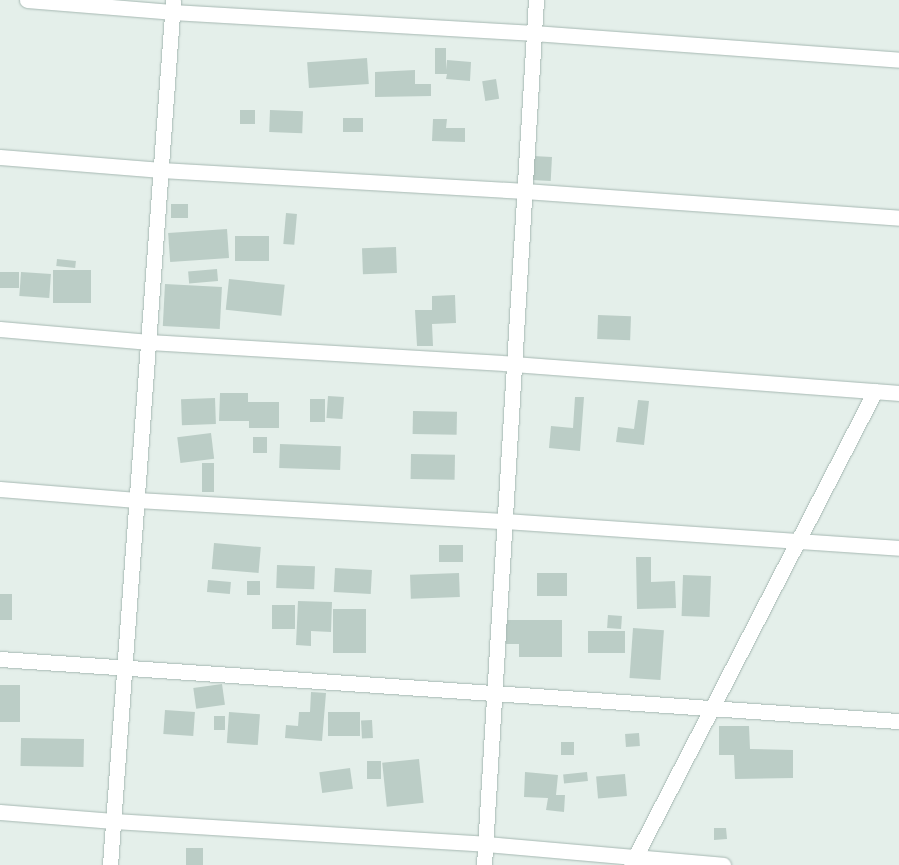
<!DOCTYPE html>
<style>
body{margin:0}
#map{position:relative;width:899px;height:865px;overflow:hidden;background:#e4efea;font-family:"Asap Condensed",sans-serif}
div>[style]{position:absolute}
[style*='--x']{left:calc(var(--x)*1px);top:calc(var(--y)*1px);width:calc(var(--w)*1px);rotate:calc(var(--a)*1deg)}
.building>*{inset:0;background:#bbcdc6;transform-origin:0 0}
.roads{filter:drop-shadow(0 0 1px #a6b8b2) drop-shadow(0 0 1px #a6b8b2)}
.street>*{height:15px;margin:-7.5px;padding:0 7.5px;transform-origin:7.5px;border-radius:7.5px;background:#fff}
span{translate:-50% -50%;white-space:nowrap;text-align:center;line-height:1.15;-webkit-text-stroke:5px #f5fbf8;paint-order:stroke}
</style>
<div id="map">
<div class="building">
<div style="clip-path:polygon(435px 48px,446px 48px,446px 70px,447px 60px,471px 62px,470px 81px,446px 79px,447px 74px,435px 74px)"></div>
<div style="left:367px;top:58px;width:26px;height:60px;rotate:86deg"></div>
<div style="clip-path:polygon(415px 70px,415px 84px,431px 84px,431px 96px,375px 97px,375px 72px)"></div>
<div style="left:496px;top:79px;width:20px;height:14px;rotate:81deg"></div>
<div style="left:240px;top:110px;width:15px;height:14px"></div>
<div style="left:270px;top:110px;width:33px;height:22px;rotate:2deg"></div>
<div style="left:343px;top:118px;width:20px;height:14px"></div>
<div style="clip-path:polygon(433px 119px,447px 119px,446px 128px,465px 128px,465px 142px,432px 141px)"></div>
<div style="left:533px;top:156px;width:19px;height:24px;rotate:3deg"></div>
<div style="left:171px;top:204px;width:17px;height:14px"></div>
<div style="left:286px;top:213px;width:11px;height:31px;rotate:5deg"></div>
<div style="left:227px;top:229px;width:29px;height:59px;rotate:86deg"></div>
<div style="left:235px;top:236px;width:34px;height:25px"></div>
<div style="left:396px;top:247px;width:26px;height:34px;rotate:88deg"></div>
<div style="left:57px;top:259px;width:19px;height:7px;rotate:6deg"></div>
<div style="left:217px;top:269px;width:12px;height:29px;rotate:85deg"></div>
<div style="left:53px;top:270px;width:38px;height:33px"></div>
<div style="left:0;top:272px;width:19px;height:16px"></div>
<div style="left:21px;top:272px;width:30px;height:24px;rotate:4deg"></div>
<div style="left:229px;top:279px;width:56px;height:31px;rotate:6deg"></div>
<div style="left:165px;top:284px;width:57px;height:42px;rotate:3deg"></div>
<div style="clip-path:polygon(455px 295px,456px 323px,432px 324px,433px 346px,417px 346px,415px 310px,432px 310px,432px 296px)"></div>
<div style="left:598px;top:315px;width:33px;height:24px;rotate:2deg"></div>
<div style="clip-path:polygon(220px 393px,248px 393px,248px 402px,279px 402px,279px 428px,249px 428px,249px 421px,219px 421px)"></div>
<div style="left:328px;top:396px;width:16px;height:22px;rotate:4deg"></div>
<div style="clip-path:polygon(575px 397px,584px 397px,580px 451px,549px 448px,551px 426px,573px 428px)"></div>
<div style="left:215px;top:398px;width:26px;height:34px;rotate:88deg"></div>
<div style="left:310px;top:399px;width:15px;height:23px"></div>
<div style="clip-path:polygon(638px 400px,649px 401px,644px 445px,616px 442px,618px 427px,634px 429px)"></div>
<div style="left:413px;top:411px;width:44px;height:23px;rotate:1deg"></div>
<div style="left:211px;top:433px;width:26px;height:34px;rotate:83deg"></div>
<div style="left:253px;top:437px;width:14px;height:16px"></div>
<div style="left:280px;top:444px;width:61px;height:24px;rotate:2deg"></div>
<div style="left:411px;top:454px;width:44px;height:25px;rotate:1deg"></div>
<div style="left:214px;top:463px;width:29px;height:12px;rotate:90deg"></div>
<div style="left:214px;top:543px;width:47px;height:26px;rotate:5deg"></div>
<div style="left:463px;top:545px;width:17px;height:24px;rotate:90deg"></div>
<div style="clip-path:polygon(636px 557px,651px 557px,651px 582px,675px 581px,676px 608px,637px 609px)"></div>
<div style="left:277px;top:565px;width:38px;height:23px;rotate:2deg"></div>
<div style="left:335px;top:568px;width:37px;height:24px;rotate:3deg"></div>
<div style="left:459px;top:573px;width:24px;height:49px;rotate:88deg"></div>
<div style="left:537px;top:573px;width:30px;height:23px"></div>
<div style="left:683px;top:575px;width:28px;height:41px;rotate:2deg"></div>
<div style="left:208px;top:580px;width:23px;height:12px;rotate:5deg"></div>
<div style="left:247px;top:581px;width:13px;height:14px"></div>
<div style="left:0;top:594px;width:12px;height:26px"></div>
<div style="clip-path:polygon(298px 601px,332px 602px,331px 632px,311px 631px,311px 646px,296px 645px)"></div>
<div style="left:272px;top:605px;width:23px;height:24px"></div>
<div style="left:333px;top:609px;width:33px;height:44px"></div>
<div style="left:608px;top:615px;width:14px;height:13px;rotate:4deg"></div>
<div style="clip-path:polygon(506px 620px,562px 620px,562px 657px,519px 657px,519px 644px,506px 644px)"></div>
<div style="left:633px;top:628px;width:31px;height:50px;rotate:4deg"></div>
<div style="left:588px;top:631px;width:37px;height:22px"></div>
<div style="left:222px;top:684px;width:21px;height:29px;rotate:82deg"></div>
<div style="left:0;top:685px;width:20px;height:37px"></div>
<div style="clip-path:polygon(311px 692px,326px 693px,322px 741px,285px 738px,286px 725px,298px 726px,299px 712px,310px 712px)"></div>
<div style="left:165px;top:710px;width:30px;height:24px;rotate:4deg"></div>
<div style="left:229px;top:712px;width:31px;height:31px;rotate:4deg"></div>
<div style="left:360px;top:712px;width:24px;height:32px;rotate:90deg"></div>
<div style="left:214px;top:716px;width:11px;height:14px"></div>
<div style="left:372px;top:720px;width:18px;height:11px;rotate:87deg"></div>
<div style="clip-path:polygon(719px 726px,749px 726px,750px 749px,793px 750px,793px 778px,735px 779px,734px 755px,719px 755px)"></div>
<div style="left:639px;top:733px;width:13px;height:14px;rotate:86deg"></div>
<div style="left:21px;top:738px;width:63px;height:28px;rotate:1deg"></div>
<div style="left:574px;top:742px;width:13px;height:13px;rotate:90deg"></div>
<div style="left:419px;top:759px;width:44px;height:37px;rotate:84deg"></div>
<div style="left:367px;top:761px;width:14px;height:18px"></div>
<div style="left:350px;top:768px;width:21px;height:31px;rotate:82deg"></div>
<div style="clip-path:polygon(525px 772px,558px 775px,556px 795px,565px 795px,564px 812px,546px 810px,548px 798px,524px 797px)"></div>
<div style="left:587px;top:772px;width:9px;height:24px;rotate:84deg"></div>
<div style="left:625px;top:774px;width:22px;height:29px;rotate:85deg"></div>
<div style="clip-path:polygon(714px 828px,726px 828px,727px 839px,714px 840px)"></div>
<div style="left:203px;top:848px;width:17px;height:17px;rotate:90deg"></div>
</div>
<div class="roads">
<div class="street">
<div style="--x:27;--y:0;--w:145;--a:4.7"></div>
<div style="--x:172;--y:12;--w:363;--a:3.3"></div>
<div style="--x:534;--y:33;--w:366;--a:4.2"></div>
<div style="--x:0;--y:157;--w:162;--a:4.6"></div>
<div style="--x:161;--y:170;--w:365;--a:3.3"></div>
<div style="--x:525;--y:191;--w:375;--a:4.1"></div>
<div style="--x:0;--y:329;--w:150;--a:5"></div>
<div style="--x:149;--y:342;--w:366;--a:3.4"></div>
<div style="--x:514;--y:364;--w:386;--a:4.3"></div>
<div style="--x:0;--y:489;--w:137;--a:4.6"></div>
<div style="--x:137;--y:500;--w:369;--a:3.3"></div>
<div style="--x:505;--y:521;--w:395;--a:3.9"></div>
<div style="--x:0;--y:659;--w:901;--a:3.95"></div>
<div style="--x:0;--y:812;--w:114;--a:4.5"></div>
<div style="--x:114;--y:821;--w:372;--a:3.5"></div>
<div style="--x:485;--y:844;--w:239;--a:5"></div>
<div style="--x:110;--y:865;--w:867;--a:-85.83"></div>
<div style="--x:484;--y:865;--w:867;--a:-86.56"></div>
<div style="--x:631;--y:865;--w:533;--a:-62.76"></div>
</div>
</div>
</div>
